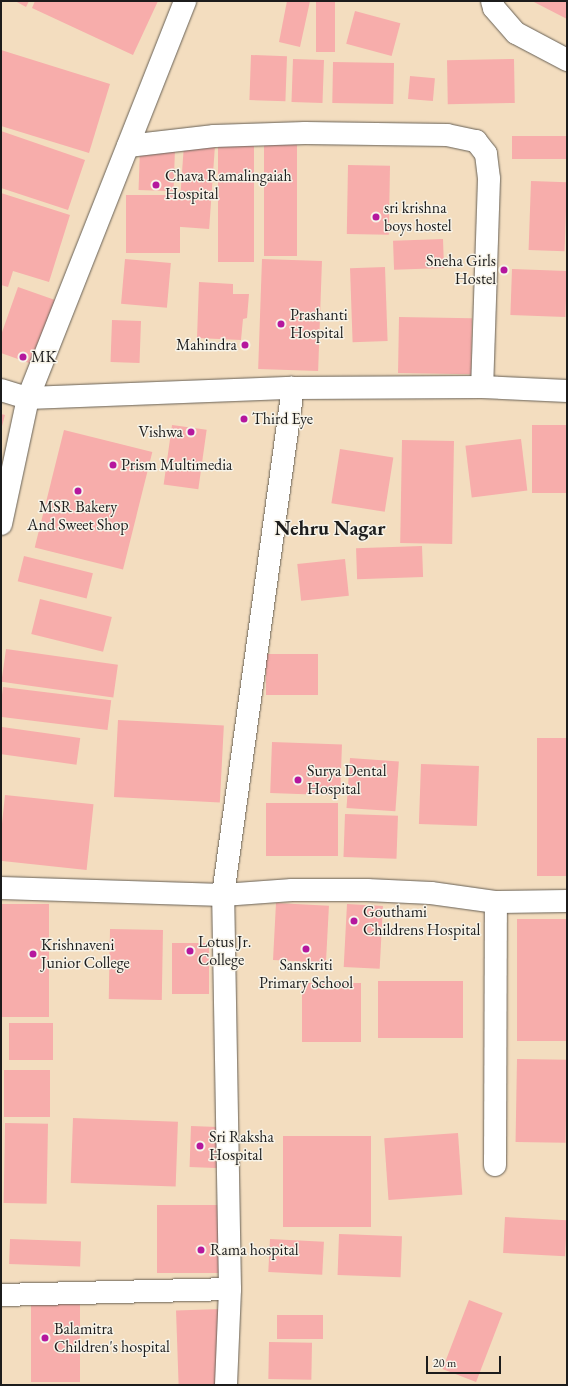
<!DOCTYPE html>
<style>
body{margin:0}
#map{position:relative;width:568px;height:1386px;overflow:hidden;background:#f3ddbf;font-family:"EB Garamond",serif}
div>[style]{position:absolute}
[style*='--x']{left:calc(var(--x)*1px);top:calc(var(--y)*1px);width:calc(var(--w)*1px);rotate:calc(var(--a)*1deg)}
.building>*{inset:0;background:#f7adab;transform-origin:0 0}
.roads{filter:drop-shadow(0 0 1px #676055) drop-shadow(0 0 1px #676055)}
.street>*{height:22px;margin:-11px;padding:0 11px;transform-origin:11px;border-radius:11px;background:#fff}
.dots>*{width:11px;height:11px;translate:-50% -50%;box-sizing:border-box;border:2px solid #f7f3e8;border-radius:50%}
span{translate:-50% -50%;white-space:nowrap;text-align:center;line-height:1.15;-webkit-text-stroke:3px #f7f3e8;paint-order:stroke}
.poi-label{font-size:16px;color:#1c1c1c}
.left{translate:0 -50%;text-align:left}
.right{translate:-100% -50%;text-align:right}
.district-label{font-size:20px;color:#1c1c1c;font-weight:700}
.frame{position:absolute;inset:0;border:2px solid #1c1c1c;pointer-events:none}
.scale{position:absolute;left:426px;top:1356px;width:75px;height:18px;box-sizing:border-box;border:2px solid #1c1c1c;border-top:0;padding-left:5px;font-size:12px;line-height:14px;white-space:nowrap;color:#1c1c1c;-webkit-text-stroke:3px #f7f3e8;paint-order:stroke}
</style>
<div id="map">
<div class="building">
<div style="clip-path:polygon(15px 1px,29px 1px,26px 7px)"></div>
<div style="clip-path:polygon(35px 1px,158px 1px,133px 55px,32px 8px)"></div>
<div style="clip-path:polygon(287px 1px,310px 1px,300px 47px,279px 42px)"></div>
<div style="left:316px;top:1px;width:19px;height:51px"></div>
<div style="clip-path:polygon(532px 1px,567px 1px,567px 19px)"></div>
<div style="left:355px;top:11px;width:47px;height:34px;rotate:15deg"></div>
<div style="clip-path:polygon(1px 50px,110px 84px,89px 153px,1px 126px)"></div>
<div style="left:251px;top:55px;width:36px;height:45px;rotate:2deg"></div>
<div style="left:293px;top:59px;width:31px;height:43px;rotate:2deg"></div>
<div style="left:514px;top:59px;width:44px;height:67px;rotate:89deg"></div>
<div style="left:333px;top:62px;width:61px;height:41px;rotate:1deg"></div>
<div style="left:410px;top:76px;width:25px;height:23px;rotate:5deg"></div>
<div style="clip-path:polygon(1px 131px,85px 160px,68px 210px,1px 188px)"></div>
<div style="left:567px;top:136px;width:23px;height:55px;rotate:90deg"></div>
<div style="left:264px;top:140px;width:33px;height:116px"></div>
<div style="left:184px;top:144px;width:31px;height:83px;rotate:4deg"></div>
<div style="left:218px;top:146px;width:36px;height:116px"></div>
<div style="left:140px;top:148px;width:35px;height:42px;rotate:2deg"></div>
<div style="left:348px;top:165px;width:42px;height:69px;rotate:1deg"></div>
<div style="left:531px;top:181px;width:36px;height:69px;rotate:2deg"></div>
<div style="clip-path:polygon(1px 193px,70px 215px,49px 282px,13px 271px,8px 287px,1px 285px)"></div>
<div style="left:180px;top:195px;width:58px;height:54px;rotate:90deg"></div>
<div style="left:443px;top:239px;width:29px;height:50px;rotate:88deg"></div>
<div style="left:125px;top:259px;width:46px;height:45px;rotate:5deg"></div>
<div style="left:262px;top:259px;width:60px;height:110px;rotate:2deg"></div>
<div style="left:385px;top:267px;width:74px;height:35px;rotate:88deg"></div>
<div style="left:512px;top:269px;width:55px;height:46px;rotate:2deg"></div>
<div style="clip-path:polygon(199px 282px,233px 284px,233px 294px,249px 294px,247px 318px,243px 319px,241px 340px,197px 338px)"></div>
<div style="clip-path:polygon(18px 287px,55px 300px,32px 364px,1px 353px,1px 335px)"></div>
<div style="left:399px;top:317px;width:73px;height:56px;rotate:1deg"></div>
<div style="left:112px;top:320px;width:29px;height:42px;rotate:2deg"></div>
<div style="clip-path:polygon(1px 414px,5px 415px,1px 430px)"></div>
<div style="left:172px;top:425px;width:35px;height:60px;rotate:8deg"></div>
<div style="left:532px;top:425px;width:35px;height:68px"></div>
<div style="left:64px;top:430px;width:91px;height:121px;rotate:14deg"></div>
<div style="left:521px;top:439px;width:52px;height:56px;rotate:83deg"></div>
<div style="left:402px;top:440px;width:52px;height:103px;rotate:1deg"></div>
<div style="left:340px;top:449px;width:54px;height:55px;rotate:9deg"></div>
<div style="left:422px;top:546px;width:31px;height:66px;rotate:88deg"></div>
<div style="left:24px;top:556px;width:71px;height:26px;rotate:14deg"></div>
<div style="left:345px;top:559px;width:37px;height:48px;rotate:84deg"></div>
<div style="left:40px;top:599px;width:74px;height:36px;rotate:14deg"></div>
<div style="left:6px;top:649px;width:113px;height:33px;rotate:8deg"></div>
<div style="left:318px;top:654px;width:41px;height:52px;rotate:90deg"></div>
<div style="left:3px;top:687px;width:109px;height:30px;rotate:7deg"></div>
<div style="left:118px;top:720px;width:106px;height:77px;rotate:3deg"></div>
<div style="left:2px;top:727px;width:79px;height:27px;rotate:8deg"></div>
<div style="left:537px;top:738px;width:30px;height:138px"></div>
<div style="left:272px;top:742px;width:70px;height:51px;rotate:2deg"></div>
<div style="left:350px;top:758px;width:49px;height:50px;rotate:4deg"></div>
<div style="left:421px;top:764px;width:58px;height:60px;rotate:2deg"></div>
<div style="left:5px;top:795px;width:89px;height:66px;rotate:6deg"></div>
<div style="left:266px;top:803px;width:72px;height:53px"></div>
<div style="left:345px;top:814px;width:53px;height:43px;rotate:2deg"></div>
<div style="left:276px;top:903px;width:53px;height:57px;rotate:3deg"></div>
<div style="left:1px;top:904px;width:48px;height:113px"></div>
<div style="left:347px;top:904px;width:36px;height:63px;rotate:3deg"></div>
<div style="left:567px;top:919px;width:122px;height:50px;rotate:90deg"></div>
<div style="left:110px;top:929px;width:53px;height:70px;rotate:1deg"></div>
<div style="left:172px;top:943px;width:37px;height:51px"></div>
<div style="left:463px;top:981px;width:57px;height:85px;rotate:90deg"></div>
<div style="left:361px;top:983px;width:59px;height:59px;rotate:90deg"></div>
<div style="left:53px;top:1023px;width:37px;height:44px;rotate:90deg"></div>
<div style="left:517px;top:1059px;width:50px;height:83px;rotate:1deg"></div>
<div style="left:4px;top:1070px;width:46px;height:47px"></div>
<div style="left:73px;top:1118px;width:105px;height:65px;rotate:2deg"></div>
<div style="left:5px;top:1123px;width:43px;height:80px;rotate:1deg"></div>
<div style="left:191px;top:1126px;width:33px;height:41px;rotate:2deg"></div>
<div style="left:458px;top:1133px;width:62px;height:74px;rotate:86deg"></div>
<div style="left:283px;top:1136px;width:88px;height:91px"></div>
<div style="left:157px;top:1205px;width:70px;height:68px"></div>
<div style="left:505px;top:1217px;width:62px;height:36px;rotate:3deg"></div>
<div style="left:339px;top:1234px;width:63px;height:41px;rotate:2deg"></div>
<div style="left:10px;top:1239px;width:71px;height:25px;rotate:2deg"></div>
<div style="left:270px;top:1239px;width:54px;height:33px;rotate:3deg"></div>
<div style="left:31px;top:1295px;width:49px;height:87px"></div>
<div style="left:469px;top:1300px;width:36px;height:74px;rotate:21deg"></div>
<div style="left:221px;top:1309px;width:76px;height:45px;rotate:88deg"></div>
<div style="left:277px;top:1315px;width:46px;height:24px"></div>
<div style="left:269px;top:1342px;width:43px;height:37px;rotate:1deg"></div>
</div>
<div class="roads">
<div class="street">
<div style="--x:492;--y:1;--w:7;--a:74"></div>
<div style="--x:494;--y:8;--w:33;--a:49"></div>
<div style="--x:516;--y:33;--w:58;--a:27.9"></div>
<div style="--x:128;--y:146;--w:87;--a:-6.6"></div>
<div style="--x:214;--y:136;--w:91;--a:-1.9"></div>
<div style="--x:305;--y:133;--w:142;--a:0.8"></div>
<div style="--x:447;--y:135;--w:30;--a:12"></div>
<div style="--x:476;--y:141;--w:16;--a:52"></div>
<div style="--x:486;--y:154;--w:25;--a:83"></div>
<div style="--x:489;--y:179;--w:208;--a:91.9"></div>
<div style="--x:1;--y:390;--w:28;--a:17"></div>
<div style="--x:28;--y:398;--w:265;--a:-2.2"></div>
<div style="--x:293;--y:388;--w:189;--a:-0.3"></div>
<div style="--x:482;--y:387;--w:85;--a:2.7"></div>
<div style="--x:1;--y:524;--w:129;--a:-77.9"></div>
<div style="--x:28;--y:398;--w:427;--a:-68.4"></div>
<div style="--x:1;--y:888;--w:222;--a:1.8"></div>
<div style="--x:223;--y:895;--w:69;--a:-4.1"></div>
<div style="--x:292;--y:890;--w:75;--a:0"></div>
<div style="--x:367;--y:890;--w:64;--a:2.7"></div>
<div style="--x:431;--y:893;--w:66;--a:7.9"></div>
<div style="--x:496;--y:902;--w:71;--a:-0.8"></div>
<div style="--x:495;--y:1165;--w:263;--a:-89.8"></div>
<div style="--x:1;--y:1295;--w:229;--a:-1.5"></div>
<div style="--x:226;--y:1385;--w:96;--a:-87.6"></div>
<div style="--x:230;--y:1289;--w:394;--a:-91"></div>
<div style="--x:223;--y:895;--w:512;--a:-82.14"></div>
</div>
</div>
<div class="dots">
<div style="left:156px;top:185px;background:#b5179e"></div>
<div style="left:376px;top:217px;background:#b5179e"></div>
<div style="left:504px;top:270px;background:#b5179e"></div>
<div style="left:281px;top:324px;background:#b5179e"></div>
<div style="left:245px;top:345px;background:#b5179e"></div>
<div style="left:23px;top:357px;background:#b5179e"></div>
<div style="left:244px;top:419px;background:#b5179e"></div>
<div style="left:191px;top:432px;background:#b5179e"></div>
<div style="left:113px;top:465px;background:#b5179e"></div>
<div style="left:78px;top:491px;background:#b5179e"></div>
<div style="left:298px;top:780px;background:#b5179e"></div>
<div style="left:354px;top:921px;background:#b5179e"></div>
<div style="left:306px;top:949px;background:#b5179e"></div>
<div style="left:190px;top:951px;background:#b5179e"></div>
<div style="left:33px;top:954px;background:#b5179e"></div>
<div style="left:200px;top:1146px;background:#b5179e"></div>
<div style="left:201px;top:1250px;background:#b5179e"></div>
<div style="left:45px;top:1338px;background:#b5179e"></div>
</div>
<div class="poi-label">
<span class="left" style="left:165px;top:185px">Chava Ramalingaiah<br>Hospital</span>
<span class="left" style="left:384px;top:217px">sri krishna<br>boys hostel</span>
<span class="right" style="left:496px;top:270px">Sneha Girls<br>Hostel</span>
<span class="left" style="left:290px;top:324px">Prashanti<br>Hospital</span>
<span class="right" style="left:237px;top:345px">Mahindra</span>
<span class="left" style="left:31px;top:357px">MK</span>
<span class="left" style="left:252px;top:419px">Third Eye</span>
<span class="right" style="left:183px;top:432px">Vishwa</span>
<span class="left" style="left:121px;top:465px">Prism Multimedia</span>
<span style="left:78px;top:516px">MSR Bakery<br>And Sweet Shop</span>
<span class="left" style="left:307px;top:780px">Surya Dental<br>Hospital</span>
<span class="left" style="left:363px;top:921px">Gouthami<br>Childrens Hospital</span>
<span class="left" style="left:198px;top:951px">Lotus Jr.<br>College</span>
<span class="left" style="left:41px;top:954px">Krishnaveni<br>Junior College</span>
<span style="left:306px;top:974px">Sanskriti<br>Primary School</span>
<span class="left" style="left:209px;top:1146px">Sri Raksha<br>Hospital</span>
<span class="left" style="left:210px;top:1250px">Rama hospital</span>
<span class="left" style="left:54px;top:1338px">Balamitra<br>Children's hospital</span>
</div>
<div class="district-label">
<span style="left:330px;top:528px">Nehru Nagar</span>
</div>
<div class="frame"></div>
<div class="scale">20 m</div>
</div>
